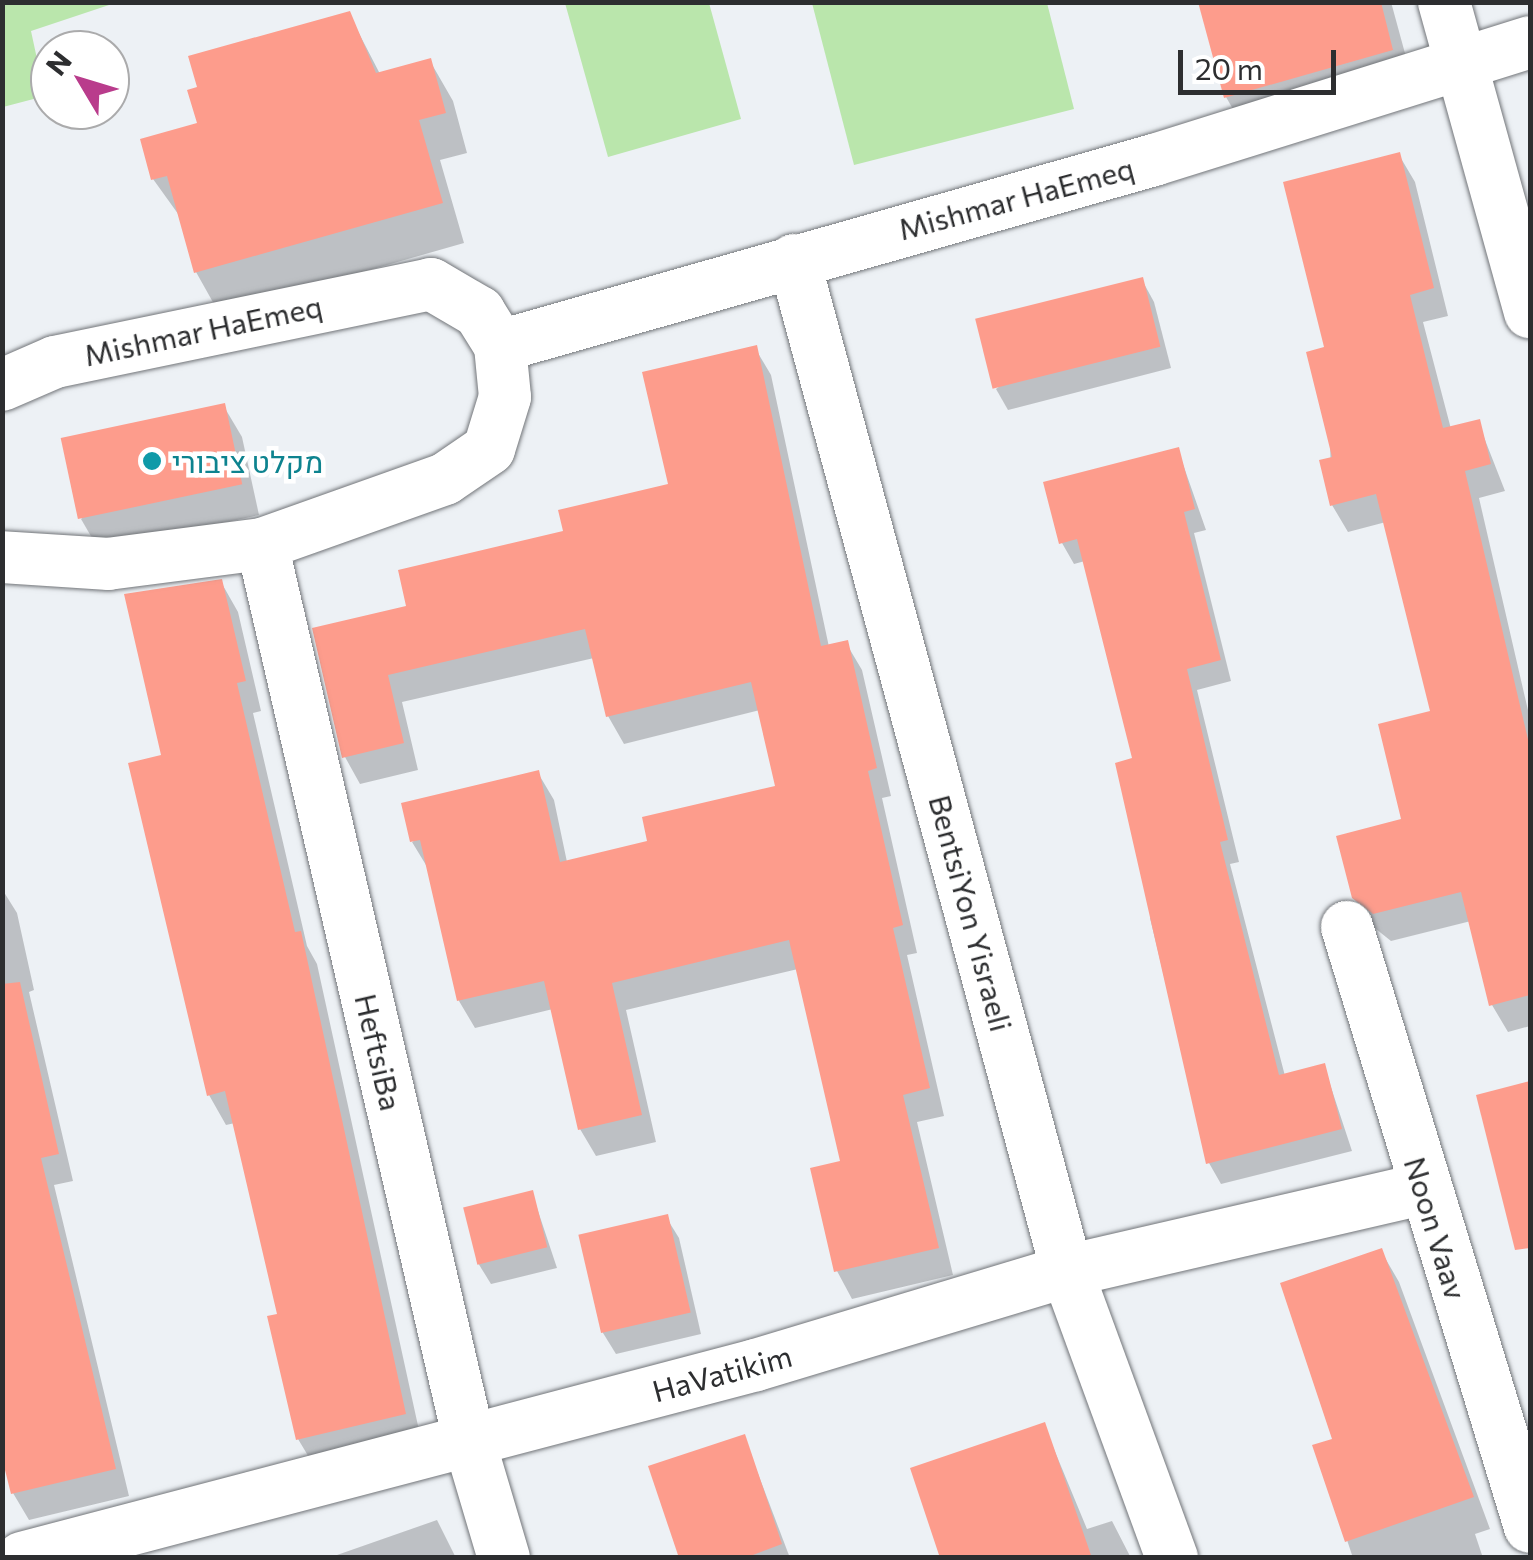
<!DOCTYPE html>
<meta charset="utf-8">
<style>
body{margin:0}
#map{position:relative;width:1533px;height:1560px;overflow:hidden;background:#edf1f5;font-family:Commissioner,Heebo,sans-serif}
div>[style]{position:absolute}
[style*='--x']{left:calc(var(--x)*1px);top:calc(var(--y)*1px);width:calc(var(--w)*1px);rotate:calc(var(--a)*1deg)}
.green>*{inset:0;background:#bae6ac}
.shadow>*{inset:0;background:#0003}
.building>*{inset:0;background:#fd9c8c;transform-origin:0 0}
.roads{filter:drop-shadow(0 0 2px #727579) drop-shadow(0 0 2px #727579)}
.minor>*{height:52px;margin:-26px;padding:0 26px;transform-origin:26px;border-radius:26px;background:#fff}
.dots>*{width:28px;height:28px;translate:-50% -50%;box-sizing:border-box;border:5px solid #fff;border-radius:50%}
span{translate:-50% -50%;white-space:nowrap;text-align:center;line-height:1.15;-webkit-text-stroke:9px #fff;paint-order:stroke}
.street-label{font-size:30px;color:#2d2e30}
.culture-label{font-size:30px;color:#0d838f}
.left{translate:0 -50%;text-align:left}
.frame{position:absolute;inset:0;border:5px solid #2d2e30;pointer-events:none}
.north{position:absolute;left:30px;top:30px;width:100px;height:100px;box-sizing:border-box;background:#fff;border:2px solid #ababac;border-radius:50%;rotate:308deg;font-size:28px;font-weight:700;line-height:40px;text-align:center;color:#2d2e30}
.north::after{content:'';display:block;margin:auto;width:35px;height:45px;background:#b93c8c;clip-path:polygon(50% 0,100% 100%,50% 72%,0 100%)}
.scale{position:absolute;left:1178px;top:50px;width:158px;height:45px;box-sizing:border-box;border:5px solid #2d2e30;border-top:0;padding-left:12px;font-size:30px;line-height:35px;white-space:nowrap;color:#2d2e30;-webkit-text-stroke:8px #fff;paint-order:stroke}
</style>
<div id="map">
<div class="green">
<div style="clip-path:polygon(3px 2px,115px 2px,115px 3px,31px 31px,45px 96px,3px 107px)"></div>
<div style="clip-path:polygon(565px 3px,709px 3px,741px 119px,608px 157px)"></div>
<div style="clip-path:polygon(812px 3px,1047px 3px,1074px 109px,854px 165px)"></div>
</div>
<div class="shadow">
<div style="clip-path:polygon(1200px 2px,1391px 2px,1415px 90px,1249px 137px,1226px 97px)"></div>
<div style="clip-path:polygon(349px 14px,380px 74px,430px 61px,453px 101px,467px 153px,440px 160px,464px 243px,219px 313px,196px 272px,181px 218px,153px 179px,200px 125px)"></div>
<div style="clip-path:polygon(1399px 155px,1415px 182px,1448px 316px,1423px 322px,1451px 429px,1478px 422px,1505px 491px,1479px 498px,1530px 719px,1530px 1026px,1508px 1032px,1492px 1005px,1471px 921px,1391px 941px,1371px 925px,1354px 897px,1404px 821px,1433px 713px,1386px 522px,1348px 532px,1332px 505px,1327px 349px)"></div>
<div style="clip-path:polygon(1142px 280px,1154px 302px,1171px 368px,1008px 410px,996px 389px)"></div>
<div style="clip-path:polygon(755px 348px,771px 375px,829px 647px,846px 643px,862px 670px,891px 796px,882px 798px,917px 953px,907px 955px,944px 1116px,917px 1122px,953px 1275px,852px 1299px,837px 1271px,843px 1163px,798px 969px,626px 1010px,656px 1142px,596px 1156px,580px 1129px,553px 1009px,475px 1028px,459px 1001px,429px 870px,412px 842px,538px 773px,554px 800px,567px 862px,650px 843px,778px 788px,760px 710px,624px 744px,608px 716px,594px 658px,402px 702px,418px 770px,360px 784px,345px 757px,409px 608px,671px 486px)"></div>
<div style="clip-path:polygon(223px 405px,242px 437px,259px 515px,99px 550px,81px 519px)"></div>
<div style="clip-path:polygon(1178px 450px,1206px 530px,1194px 533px,1231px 681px,1197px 690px,1239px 862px,1230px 864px,1285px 1076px,1324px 1066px,1352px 1151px,1221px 1184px,1209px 1163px,1150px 918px,1156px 916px,1135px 760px,1085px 561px,1074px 564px,1062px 543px)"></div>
<div style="clip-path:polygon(221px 582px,238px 612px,261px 711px,253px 713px,307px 946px,317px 964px,422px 1444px,316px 1469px,298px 1439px,280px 1316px,235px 1123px,226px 1125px,209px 1095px,164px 757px)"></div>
<div style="clip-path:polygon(2px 889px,17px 913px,34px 990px,29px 992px,73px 1181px,54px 1185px,129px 1496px,29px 1520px,13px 1493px,2px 1443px)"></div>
<div style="clip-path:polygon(1530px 1084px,1530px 1211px,1519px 1214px,1479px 1097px)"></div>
<div style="clip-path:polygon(532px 1193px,557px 1268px,491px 1284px,478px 1263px)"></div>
<div style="clip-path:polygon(666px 1217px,679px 1238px,701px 1334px,616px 1354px,603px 1333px,581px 1237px)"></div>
<div style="clip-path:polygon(1381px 1251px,1399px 1282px,1490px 1529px,1475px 1534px,1483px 1558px,1353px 1558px,1316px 1447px,1335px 1440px)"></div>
<div style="clip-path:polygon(1044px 1425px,1087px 1529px,1112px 1521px,1131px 1558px,950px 1558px)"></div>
<div style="clip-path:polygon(744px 1437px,790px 1558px,682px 1558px)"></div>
<div style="clip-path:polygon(437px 1520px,456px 1558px,338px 1558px,337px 1555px)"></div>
</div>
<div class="building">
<div style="clip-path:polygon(1198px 2px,1381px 2px,1393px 50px,1224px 98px)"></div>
<div style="clip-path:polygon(350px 11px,376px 73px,431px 58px,446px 113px,419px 120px,443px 203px,194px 273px,167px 176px,151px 180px,140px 139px,197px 123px,187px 90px,197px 87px,188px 56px)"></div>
<div style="clip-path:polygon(1400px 152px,1434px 288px,1410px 295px,1443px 428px,1480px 419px,1491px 464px,1465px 471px,1530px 748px,1530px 995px,1489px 1006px,1461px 892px,1373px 914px,1352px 898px,1336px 836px,1401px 819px,1378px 724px,1430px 711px,1376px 494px,1330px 506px,1319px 460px,1332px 457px,1306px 352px,1324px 347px,1283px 182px)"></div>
<div style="left:1143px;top:277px;width:72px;height:173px;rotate:76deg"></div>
<div style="clip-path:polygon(757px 345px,821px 646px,848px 640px,877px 768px,868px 771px,903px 925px,893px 928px,930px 1088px,903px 1095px,939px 1248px,834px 1272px,810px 1168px,840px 1161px,789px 940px,612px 983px,642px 1115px,578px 1130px,544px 981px,457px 1001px,420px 840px,410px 842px,401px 803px,539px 770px,560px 862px,647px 841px,642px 817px,775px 786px,751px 682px,606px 717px,585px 629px,388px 675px,404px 743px,342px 758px,312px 628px,406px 606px,398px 570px,563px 531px,558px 510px,668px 484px,642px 372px)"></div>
<div style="left:225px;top:403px;width:83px;height:168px;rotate:78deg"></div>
<div style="clip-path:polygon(1179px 447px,1195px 509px,1184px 512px,1221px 660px,1187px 669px,1228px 840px,1220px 842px,1279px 1075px,1325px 1063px,1342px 1129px,1206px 1164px,1115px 763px,1132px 758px,1077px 539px,1059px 544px,1043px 482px)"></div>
<div style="clip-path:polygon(222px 579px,246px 681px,237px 683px,295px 932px,301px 931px,406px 1414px,296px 1440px,267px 1316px,277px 1314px,225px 1091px,207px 1096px,128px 763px,161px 755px,124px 594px)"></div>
<div style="clip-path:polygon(20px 982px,59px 1154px,41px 1158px,116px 1469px,11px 1494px,2px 1458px,2px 984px)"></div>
<div style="clip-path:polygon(1530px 1081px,1530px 1248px,1515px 1250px,1476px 1095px)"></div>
<div style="left:533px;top:1190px;width:59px;height:72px;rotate:76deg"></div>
<div style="left:668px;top:1214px;width:101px;height:92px;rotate:77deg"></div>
<div style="clip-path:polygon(1382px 1248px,1474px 1497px,1345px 1542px,1312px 1445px,1332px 1439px,1280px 1283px)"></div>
<div style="clip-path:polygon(1045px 1422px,1092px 1558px,940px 1558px,910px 1468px)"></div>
<div style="clip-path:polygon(745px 1434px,782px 1544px,745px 1558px,679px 1558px,648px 1466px)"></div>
</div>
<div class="roads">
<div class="minor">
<div style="--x:1444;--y:2;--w:322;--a:74.5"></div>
<div style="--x:794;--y:260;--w:1047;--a:74.89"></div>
<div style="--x:1067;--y:1271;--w:306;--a:69.9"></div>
<div style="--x:500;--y:346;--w:680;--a:-15.88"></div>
<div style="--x:1154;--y:160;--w:394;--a:-17.4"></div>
<div style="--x:2;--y:385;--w:58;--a:-23.5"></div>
<div style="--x:55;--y:362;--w:384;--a:-11.7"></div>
<div style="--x:431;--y:284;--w:56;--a:30.3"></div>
<div style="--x:479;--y:312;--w:40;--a:58"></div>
<div style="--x:500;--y:346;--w:51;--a:84.4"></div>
<div style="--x:505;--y:397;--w:54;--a:107.1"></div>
<div style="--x:489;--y:449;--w:53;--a:145.7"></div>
<div style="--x:445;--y:479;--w:194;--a:160.4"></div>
<div style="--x:262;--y:544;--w:154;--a:172.6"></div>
<div style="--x:109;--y:564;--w:107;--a:-176.3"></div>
<div style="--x:262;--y:544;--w:920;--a:76.99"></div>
<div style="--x:469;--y:1440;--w:123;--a:73.5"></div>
<div style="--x:1347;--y:927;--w:627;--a:73.04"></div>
<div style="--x:22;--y:1558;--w:759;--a:-14.73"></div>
<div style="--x:756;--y:1365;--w:325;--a:-16.8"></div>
<div style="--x:1067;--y:1271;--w:364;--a:-13"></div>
</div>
</div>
<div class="dots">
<div style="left:152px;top:461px;background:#0f9aa8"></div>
</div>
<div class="street-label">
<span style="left:1016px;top:198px;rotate:-15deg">Mishmar HaEmeq</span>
<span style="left:203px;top:330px;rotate:-12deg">Mishmar HaEmeq</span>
<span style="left:971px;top:913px;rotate:75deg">BentsiYon Yisraeli</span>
<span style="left:379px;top:1052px;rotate:77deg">HeftsiBa</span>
<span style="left:1436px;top:1228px;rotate:73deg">Noon Vaav</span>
<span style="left:722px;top:1373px;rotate:-15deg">HaVatikim</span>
</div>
<div class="culture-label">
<span class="left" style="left:172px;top:461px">מקלט ציבורי</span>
</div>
<div class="frame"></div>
<div class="north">N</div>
<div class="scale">20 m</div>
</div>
